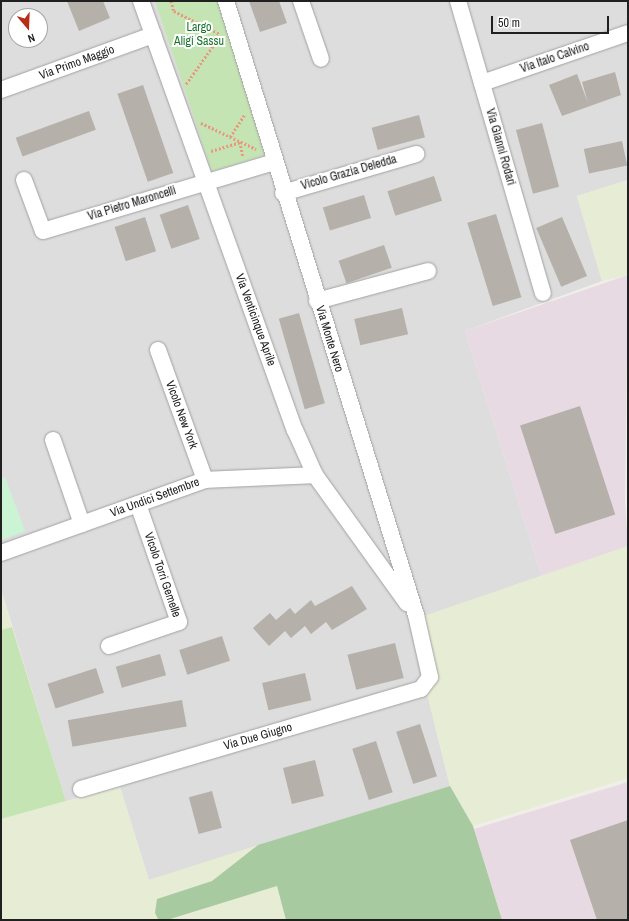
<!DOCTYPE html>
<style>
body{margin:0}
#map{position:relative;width:629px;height:921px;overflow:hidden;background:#efeee8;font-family:"Archivo Narrow",sans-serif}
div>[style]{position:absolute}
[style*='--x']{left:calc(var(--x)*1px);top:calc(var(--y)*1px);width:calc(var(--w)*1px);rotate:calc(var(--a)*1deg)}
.residential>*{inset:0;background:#dedddd}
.industrial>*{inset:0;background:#e8dae3}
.farmland>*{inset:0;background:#e7ecd5}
.grass>*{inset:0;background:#c5e4b3}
.forest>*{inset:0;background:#a8caa1}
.park>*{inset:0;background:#caf4d3}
.building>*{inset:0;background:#b5b0aa;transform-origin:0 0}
.path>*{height:2.5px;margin-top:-1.25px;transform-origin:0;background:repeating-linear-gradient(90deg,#eb977d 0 2px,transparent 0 4px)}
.roads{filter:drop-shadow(0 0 1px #a1a1a1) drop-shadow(0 0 1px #a1a1a1)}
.street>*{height:16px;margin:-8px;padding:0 8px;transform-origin:8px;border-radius:8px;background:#fff}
span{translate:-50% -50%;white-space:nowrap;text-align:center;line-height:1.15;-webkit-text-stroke:4px #fff;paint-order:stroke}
.park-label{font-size:12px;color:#18742c}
.street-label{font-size:12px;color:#202020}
.frame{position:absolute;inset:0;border:2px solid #202020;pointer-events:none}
.north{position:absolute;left:8px;top:8px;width:40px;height:40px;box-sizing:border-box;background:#fff;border:1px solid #a6a6a6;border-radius:50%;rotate:161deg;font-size:11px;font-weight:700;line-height:16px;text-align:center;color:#202020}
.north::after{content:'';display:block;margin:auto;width:14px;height:18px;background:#b92c17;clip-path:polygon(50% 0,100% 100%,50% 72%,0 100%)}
.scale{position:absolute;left:491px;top:16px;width:118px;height:18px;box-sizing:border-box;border:2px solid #202020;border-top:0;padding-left:5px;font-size:12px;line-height:14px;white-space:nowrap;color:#202020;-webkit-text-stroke:3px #fff;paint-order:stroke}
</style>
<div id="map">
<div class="residential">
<div style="clip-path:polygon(evenodd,1px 1px,628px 1px,628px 180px,577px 196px,602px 281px,465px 331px,542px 578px,409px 621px,450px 786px,149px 880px,120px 787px,66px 801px,1px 589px,1px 1px,16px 16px,40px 16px,40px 40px,16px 40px,16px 16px)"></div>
</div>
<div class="industrial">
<div style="clip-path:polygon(628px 275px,625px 501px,628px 546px,542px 578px,465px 331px)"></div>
<div style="clip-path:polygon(628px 782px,628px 920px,502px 920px,474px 829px)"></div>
</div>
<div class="farmland">
<div style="clip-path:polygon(628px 180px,628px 275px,602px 281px,577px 196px)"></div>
<div style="clip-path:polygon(628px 546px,628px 778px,473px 826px,450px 786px,409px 621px)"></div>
<div style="clip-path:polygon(1px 589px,12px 627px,1px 630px)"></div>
<div style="clip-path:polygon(120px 787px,149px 880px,258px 845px,212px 881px,157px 899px,158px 919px,163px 920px,1px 920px,1px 819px)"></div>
<div style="clip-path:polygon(277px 886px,286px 920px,167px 920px)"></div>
</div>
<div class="grass">
<div style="clip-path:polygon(155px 1px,220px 1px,268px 154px,212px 171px)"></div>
<div style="clip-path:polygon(12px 627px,66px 801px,1px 819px,1px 630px)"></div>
</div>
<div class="forest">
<div style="clip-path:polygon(450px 786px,473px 826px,502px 920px,286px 920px,277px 886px,167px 920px,158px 919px,155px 913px,157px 899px,212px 881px,258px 845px)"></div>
</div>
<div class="park">
<div style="clip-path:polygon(5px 477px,25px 531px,1px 540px,1px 479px)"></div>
</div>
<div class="building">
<div style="clip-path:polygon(67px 1px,103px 1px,110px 18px,79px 31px)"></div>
<div style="clip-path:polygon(249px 1px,279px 1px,287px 23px,260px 32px)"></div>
<div style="clip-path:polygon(615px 72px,621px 95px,562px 116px,549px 85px,577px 74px,588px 103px,582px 82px)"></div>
<div style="left:143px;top:85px;width:93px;height:27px;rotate:71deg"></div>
<div style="left:89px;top:111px;width:20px;height:78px;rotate:70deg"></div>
<div style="left:419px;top:115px;width:23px;height:49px;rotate:75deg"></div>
<div style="left:542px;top:123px;width:66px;height:27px;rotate:75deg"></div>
<div style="left:622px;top:141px;width:25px;height:39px;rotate:78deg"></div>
<div style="left:434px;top:176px;width:26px;height:49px;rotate:72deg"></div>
<div style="left:364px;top:195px;width:24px;height:43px;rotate:73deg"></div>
<div style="left:188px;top:205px;width:36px;height:30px;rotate:71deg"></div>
<div style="left:496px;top:214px;width:87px;height:30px;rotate:73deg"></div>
<div style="left:145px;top:217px;width:36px;height:32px;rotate:72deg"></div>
<div style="left:562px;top:217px;width:64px;height:28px;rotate:67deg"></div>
<div style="left:384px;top:245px;width:24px;height:48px;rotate:71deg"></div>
<div style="left:402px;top:308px;width:27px;height:49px;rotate:77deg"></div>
<div style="left:299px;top:313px;width:94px;height:21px;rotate:74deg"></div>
<div style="left:580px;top:406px;width:114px;height:63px;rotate:72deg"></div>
<div style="clip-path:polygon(352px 586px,367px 609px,332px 630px,326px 622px,311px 634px,305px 626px,291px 638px,285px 631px,269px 646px,253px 628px,270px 613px,276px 620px,290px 608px,295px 614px,311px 600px,315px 606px)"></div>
<div style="left:222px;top:636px;width:26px;height:45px;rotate:72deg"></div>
<div style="left:395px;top:643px;width:36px;height:49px;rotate:76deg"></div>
<div style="left:160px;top:654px;width:22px;height:46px;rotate:74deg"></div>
<div style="left:96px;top:668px;width:26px;height:51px;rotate:72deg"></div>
<div style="left:305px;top:673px;width:28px;height:44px;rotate:77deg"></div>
<div style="left:182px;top:700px;width:27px;height:116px;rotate:80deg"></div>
<div style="left:420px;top:724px;width:55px;height:25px;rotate:72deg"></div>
<div style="left:376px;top:741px;width:54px;height:25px;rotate:72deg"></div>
<div style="left:315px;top:760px;width:37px;height:33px;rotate:76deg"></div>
<div style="left:212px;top:791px;width:38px;height:24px;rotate:75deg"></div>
<div style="clip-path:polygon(628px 820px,628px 920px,597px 920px,570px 840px)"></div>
</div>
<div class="path">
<div style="--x:171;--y:1;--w:10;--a:73"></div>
<div style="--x:174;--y:11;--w:51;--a:26.6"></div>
<div style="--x:186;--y:84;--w:59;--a:-54.7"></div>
<div style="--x:201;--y:123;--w:61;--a:25.3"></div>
<div style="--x:230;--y:137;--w:27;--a:-57"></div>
<div style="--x:211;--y:151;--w:30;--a:-17"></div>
<div style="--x:240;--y:142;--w:14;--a:78"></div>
</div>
<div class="roads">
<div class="street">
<div style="--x:141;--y:1;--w:456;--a:70.3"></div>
<div style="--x:295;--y:430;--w:49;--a:66"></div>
<div style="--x:315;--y:475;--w:158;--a:54.3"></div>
<div style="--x:301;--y:1;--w:61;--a:71"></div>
<div style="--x:458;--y:1;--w:304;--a:73.8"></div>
<div style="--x:482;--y:83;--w:154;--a:-18.9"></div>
<div style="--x:1;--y:90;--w:162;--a:-19.9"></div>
<div style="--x:24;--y:180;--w:54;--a:69.6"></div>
<div style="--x:43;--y:231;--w:241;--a:-16.6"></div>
<div style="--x:283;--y:193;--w:139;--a:-16.3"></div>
<div style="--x:317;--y:301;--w:115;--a:-15.1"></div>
<div style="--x:158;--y:350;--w:138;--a:70.1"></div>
<div style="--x:53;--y:440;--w:89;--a:71"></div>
<div style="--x:1;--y:553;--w:217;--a:-19.7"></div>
<div style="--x:205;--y:480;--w:110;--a:-2.6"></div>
<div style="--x:109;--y:646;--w:74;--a:-18.9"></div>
<div style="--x:179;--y:622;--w:125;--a:-109.2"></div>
<div style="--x:81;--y:789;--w:354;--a:-16.4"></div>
<div style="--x:421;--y:689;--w:15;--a:-53"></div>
<div style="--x:430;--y:677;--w:64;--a:-102.7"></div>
<div style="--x:416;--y:615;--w:643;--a:-107.19"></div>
</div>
</div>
<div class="park-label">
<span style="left:199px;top:35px">Largo<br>Aligi Sassu</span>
</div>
<div class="street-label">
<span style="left:555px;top:58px;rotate:-19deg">Via Italo Calvino</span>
<span style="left:77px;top:63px;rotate:-20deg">Via Primo Maggio</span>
<span style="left:500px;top:147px;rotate:74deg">Via Gianni Rodari</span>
<span style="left:349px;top:173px;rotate:-16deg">Vicolo Grazia Deledda</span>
<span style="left:132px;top:204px;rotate:-17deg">Via Pietro Maroncelli</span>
<span style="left:255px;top:320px;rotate:70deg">Via Venticinque Aprile</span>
<span style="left:329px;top:339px;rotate:73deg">Via Monte Nero</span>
<span style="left:181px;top:415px;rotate:70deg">Vicolo New York</span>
<span style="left:155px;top:498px;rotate:-20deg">Via Undici Settembre</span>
<span style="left:162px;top:575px;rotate:71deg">Vicolo Torri Gemelle</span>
<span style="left:258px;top:737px;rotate:-16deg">Via Due Giugno</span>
</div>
<div class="frame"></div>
<div class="north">N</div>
<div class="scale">50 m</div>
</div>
